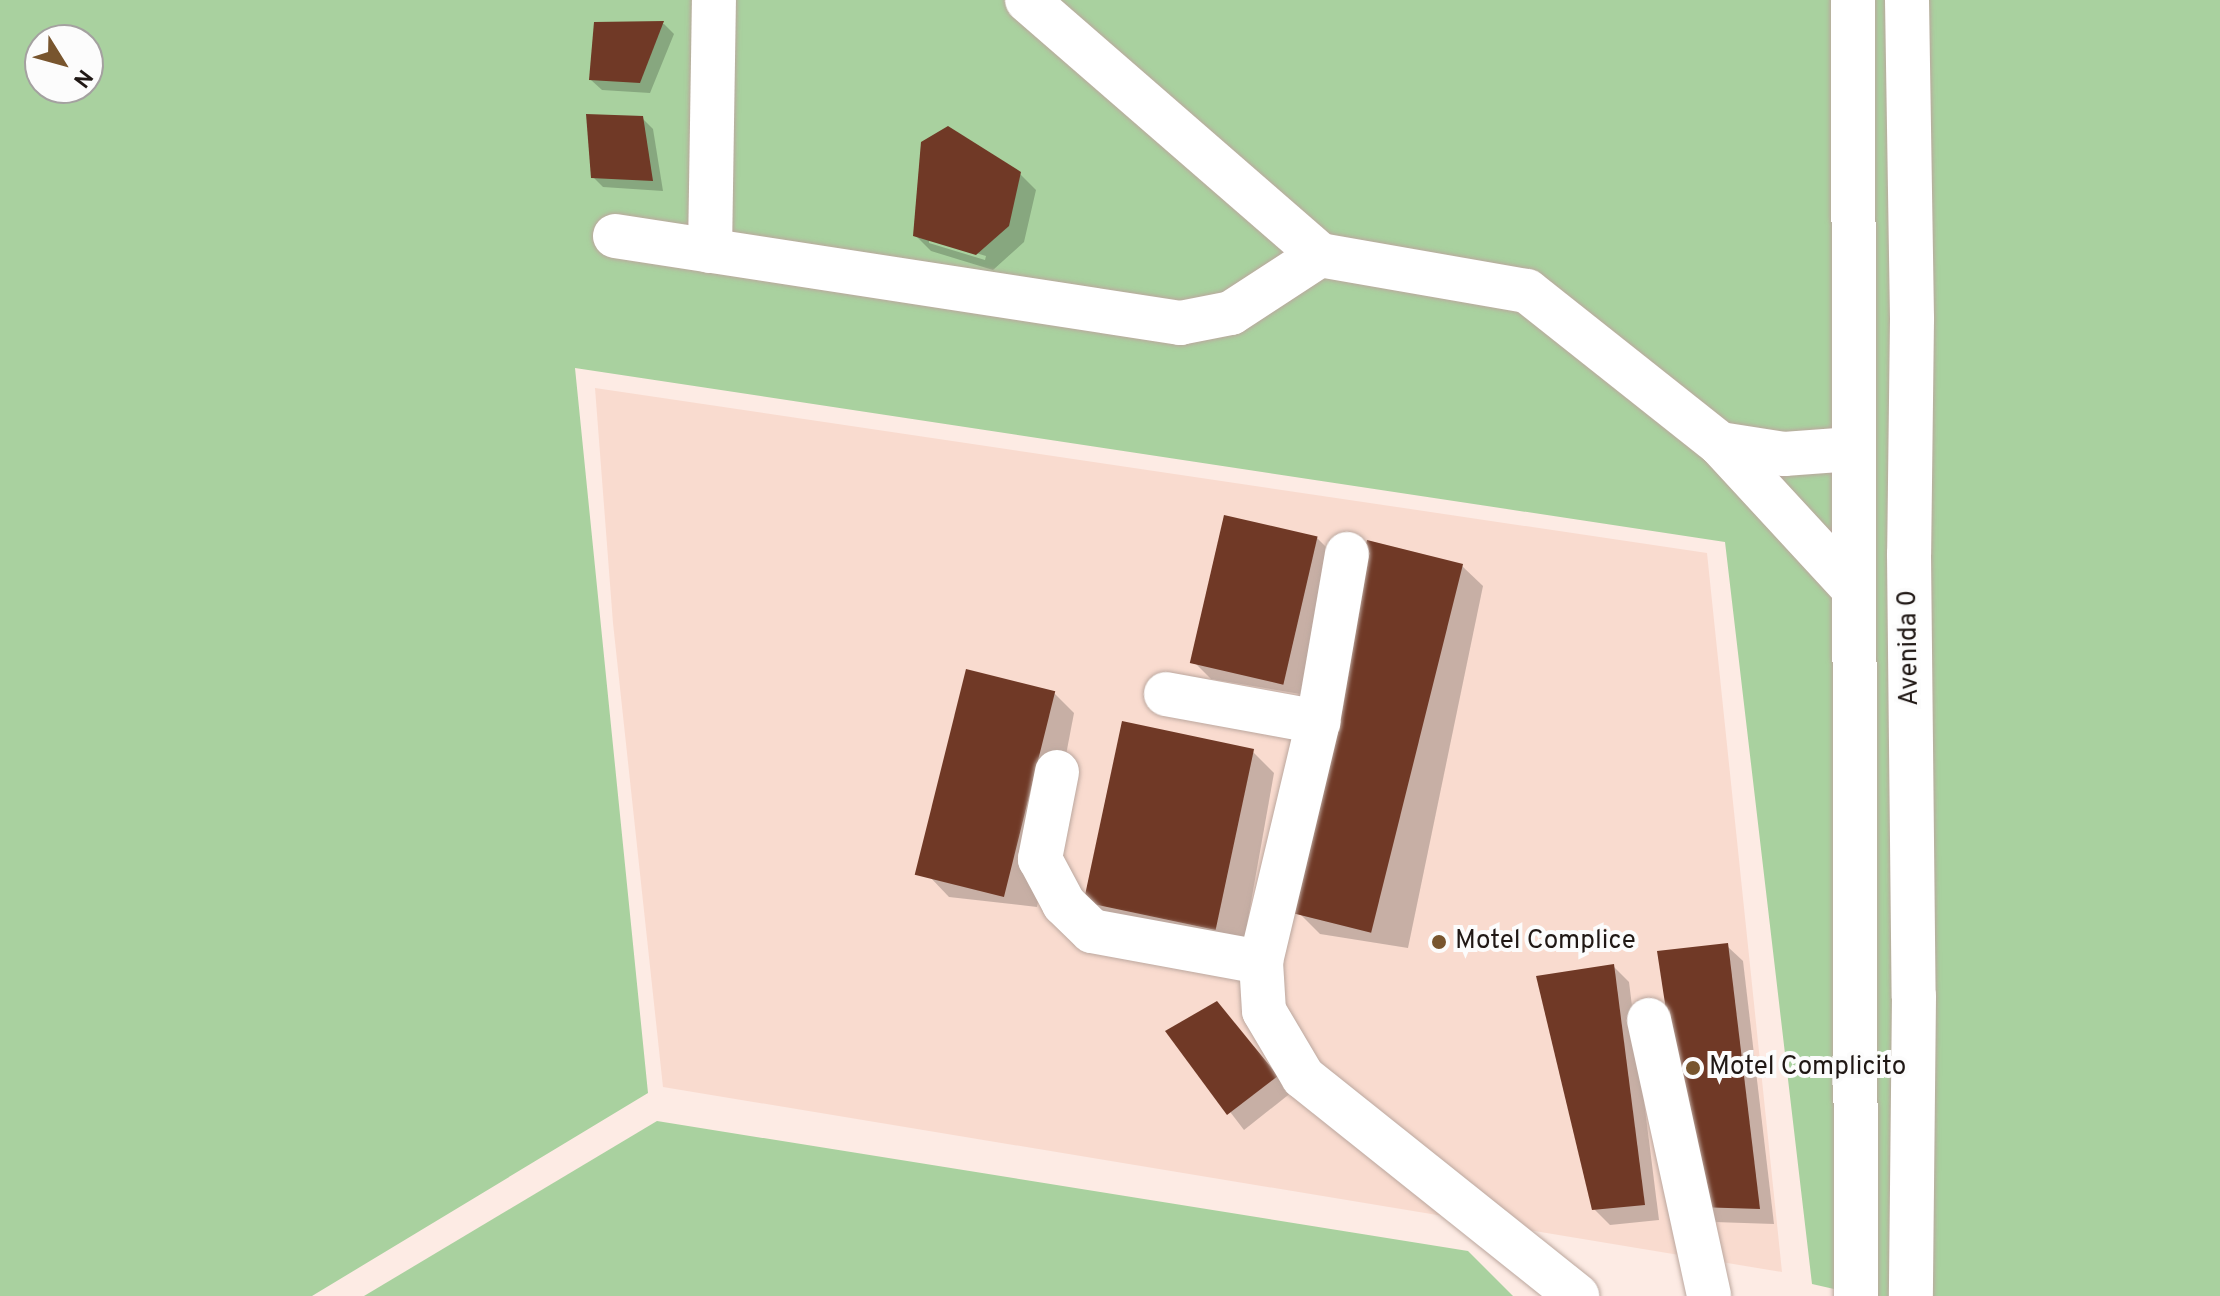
<!DOCTYPE html>
<style>
body{margin:0}
#map{position:relative;width:2220px;height:1296px;overflow:hidden;background:#fdebe4;font-family:Overpass,sans-serif}
div>[style]{position:absolute}
[style*='--x']{left:calc(var(--x)*1px);top:calc(var(--y)*1px);width:calc(var(--w)*1px);rotate:calc(var(--a)*1deg)}
.built>*{inset:0;background:#f9dbcf}
.green>*{inset:0;background:#a9d19f}
.shadow>*{inset:0;background:#0003}
.building>*{inset:0;background:#703926;transform-origin:0 0}
.roads{filter:drop-shadow(0 0 2px #bba79e) drop-shadow(0 0 2px #bba79e)}
.minor>*{height:44px;margin:-22px;padding:0 22px;transform-origin:22px;border-radius:22px;background:#fff}
.major>*{height:44px;margin:-22px;padding:0 22px;transform-origin:22px;border-radius:22px;background:#fff}
.dots>*{width:22px;height:22px;translate:-50% -50%;box-sizing:border-box;border:4px solid #fcfcfc;border-radius:50%}
span{translate:-50% -50%;white-space:nowrap;text-align:center;line-height:1.15;-webkit-text-stroke:8px #fcfcfc;paint-order:stroke}
.street-label{font-size:26px;color:#201815}
.poi-label{font-size:26px;color:#201815}
.left{translate:0 -50%;text-align:left}
.north{position:absolute;left:24px;top:24px;width:80px;height:80px;box-sizing:border-box;background:#fcfcfc;border:2px solid #a4a1a0;border-radius:50%;rotate:127deg;font-size:22px;font-weight:700;line-height:32px;text-align:center;color:#201815}
.north::after{content:'';display:block;margin:auto;width:28px;height:36px;background:#78552e;clip-path:polygon(50% 0,100% 100%,50% 72%,0 100%)}
</style>
<div id="map">
<div class="built">
<div style="clip-path:polygon(595px 388px,1707px 553px,1782px 1272px,663px 1087px,613px 623px)"></div>
</div>
<div class="green">
<div style="clip-path:polygon(evenodd,0 0,2220px 0,2220px 1296px,1865px 1296px,1812px 1284px,1725px 542px,575px 368px,648px 1093px,312px 1296px,0 1296px,0 0,40px 40px,88px 40px,88px 88px,40px 88px,40px 40px)"></div>
<div style="clip-path:polygon(657px 1121px,1468px 1251px,1513px 1296px,364px 1296px)"></div>
</div>
<div class="shadow">
<div style="clip-path:polygon(596px 24px,664px 24px,674px 34px,650px 93px,602px 90px,591px 80px)"></div>
<div style="clip-path:polygon(642px 118px,653px 129px,663px 191px,603px 187px,593px 177px)"></div>
<div style="clip-path:polygon(evenodd,1020px 174px,1036px 190px,1024px 242px,993px 270px,931px 251px,915px 235px,1020px 174px,929px 239px,986px 256px,985px 260px,929px 243px,929px 239px)"></div>
<div style="clip-path:polygon(1317px 538px,1333px 554px,1306px 695px,1211px 679px,1195px 663px)"></div>
<div style="clip-path:polygon(1462px 566px,1483px 586px,1408px 948px,1320px 934px,1300px 914px)"></div>
<div style="clip-path:polygon(1054px 693px,1074px 713px,1037px 907px,949px 897px,929px 876px)"></div>
<div style="clip-path:polygon(1253px 752px,1274px 773px,1243px 947px,1102px 921px,1081px 901px)"></div>
<div style="clip-path:polygon(1727px 946px,1743px 961px,1774px 1224px,1714px 1222px,1698px 1206px)"></div>
<div style="clip-path:polygon(1613px 966px,1629px 982px,1659px 1220px,1610px 1225px,1594px 1209px)"></div>
<div style="clip-path:polygon(1216px 1003px,1292px 1092px,1244px 1130px,1168px 1031px)"></div>
</div>
<div class="building">
<div style="clip-path:polygon(664px 21px,640px 83px,589px 80px,594px 22px)"></div>
<div style="clip-path:polygon(586px 114px,643px 116px,653px 181px,591px 178px)"></div>
<div style="clip-path:polygon(948px 126px,1021px 172px,1009px 226px,976px 255px,913px 236px,921px 142px)"></div>
<div style="left:1224px;top:515px;width:96px;height:152px;rotate:13deg"></div>
<div style="left:1367px;top:540px;width:99px;height:380px;rotate:14deg"></div>
<div style="left:966px;top:669px;width:92px;height:212px;rotate:14deg"></div>
<div style="left:1122px;top:721px;width:135px;height:185px;rotate:12deg"></div>
<div style="clip-path:polygon(1728px 943px,1760px 1209px,1696px 1207px,1657px 951px)"></div>
<div style="clip-path:polygon(1614px 964px,1645px 1205px,1592px 1210px,1536px 976px)"></div>
<div style="clip-path:polygon(1217px 1001px,1278px 1076px,1227px 1115px,1165px 1031px)"></div>
</div>
<div class="roads">
<div class="minor">
<div style="--x:1027;--y:0;--w:388;--a:41"></div>
<div style="--x:1320;--y:255;--w:210;--a:9.9"></div>
<div style="--x:1527;--y:291;--w:246;--a:38.4"></div>
<div style="--x:1720;--y:444;--w:193;--a:47.3"></div>
<div style="--x:615;--y:236;--w:572;--a:8.75"></div>
<div style="--x:1180;--y:323;--w:52;--a:-11.1"></div>
<div style="--x:1231;--y:313;--w:106;--a:-33.1"></div>
<div style="--x:710;--y:251;--w:251;--a:-89.1"></div>
<div style="--x:1720;--y:444;--w:65;--a:8.9"></div>
<div style="--x:1784;--y:454;--w:68;--a:-4.2"></div>
<div style="--x:1347;--y:554;--w:170;--a:99.8"></div>
<div style="--x:1318;--y:722;--w:247;--a:103.4"></div>
<div style="--x:1261;--y:962;--w:49;--a:86.5"></div>
<div style="--x:1264;--y:1011;--w:77;--a:59.4"></div>
<div style="--x:1303;--y:1077;--w:351;--a:38.6"></div>
<div style="--x:1166;--y:694;--w:155;--a:10.4"></div>
<div style="--x:1057;--y:772;--w:89;--a:101.1"></div>
<div style="--x:1040;--y:859;--w:51;--a:61.9"></div>
<div style="--x:1064;--y:904;--w:39;--a:44"></div>
<div style="--x:1092;--y:931;--w:172;--a:10.4"></div>
<div style="--x:1649;--y:1020;--w:282;--a:77.7"></div>
</div>
<div class="major">
<div style="--x:1853;--y:0;--w:1296;--a:89.87"></div>
<div style="--x:1907;--y:0;--w:319;--a:89.1"></div>
<div style="--x:1912;--y:319;--w:235;--a:90.7"></div>
<div style="--x:1909;--y:554;--w:442;--a:89.4"></div>
<div style="--x:1914;--y:996;--w:300;--a:90.6"></div>
</div>
</div>
<div class="dots">
<div style="left:1439px;top:942px;background:#78552e"></div>
<div style="left:1693px;top:1068px;background:#78552e"></div>
</div>
<div class="street-label">
<span style="left:1910px;top:648px;rotate:-91deg">Avenida 0</span>
</div>
<div class="poi-label">
<span class="left" style="left:1455px;top:942px">Motel Complice</span>
<span class="left" style="left:1709px;top:1068px">Motel Complicito</span>
</div>
<div class="north">N</div>
</div>
